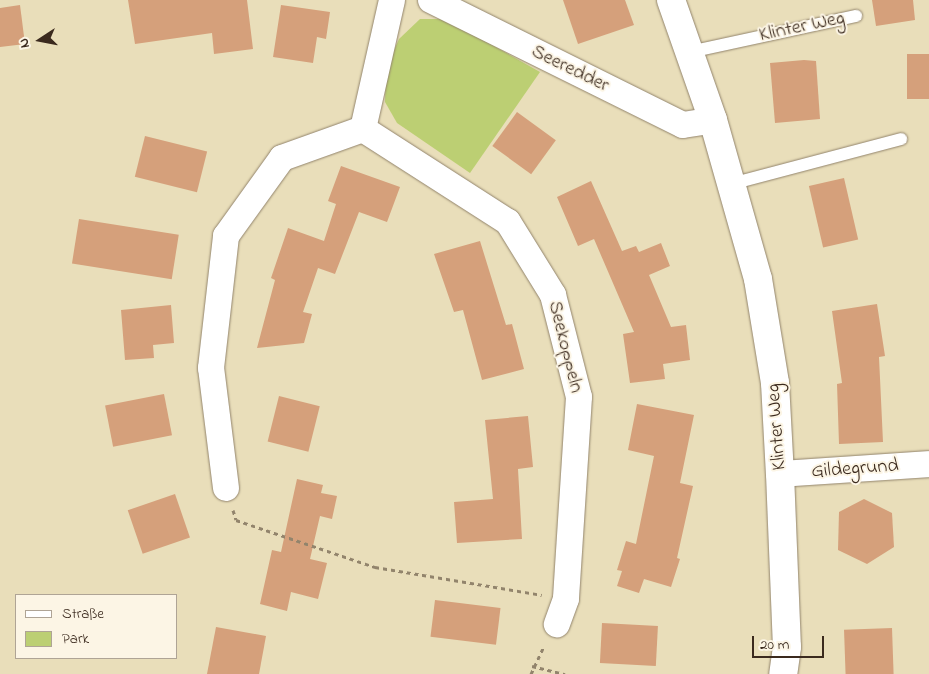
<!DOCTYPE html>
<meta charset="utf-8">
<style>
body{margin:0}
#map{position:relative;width:929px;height:674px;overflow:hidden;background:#e9deba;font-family:"Indie Flower",sans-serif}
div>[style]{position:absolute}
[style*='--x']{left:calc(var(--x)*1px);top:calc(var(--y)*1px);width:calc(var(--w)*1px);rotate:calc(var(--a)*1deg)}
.green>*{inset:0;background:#bccf73}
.building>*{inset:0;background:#d5a07b;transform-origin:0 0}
.path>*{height:3px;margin-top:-1.5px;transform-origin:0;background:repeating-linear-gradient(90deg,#92846c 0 4px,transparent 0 8px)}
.roads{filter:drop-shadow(0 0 1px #92846c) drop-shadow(0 0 1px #92846c)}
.service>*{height:12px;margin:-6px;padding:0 6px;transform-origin:6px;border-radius:6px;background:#fff}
.minor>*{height:26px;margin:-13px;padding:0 13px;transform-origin:13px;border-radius:13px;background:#fff}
.tertiary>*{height:28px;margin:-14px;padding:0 14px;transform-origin:14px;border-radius:14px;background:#fff}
span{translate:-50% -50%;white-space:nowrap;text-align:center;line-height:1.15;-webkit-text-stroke:4px #fcf5e5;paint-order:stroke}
.street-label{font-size:20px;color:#3b2a1e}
.legend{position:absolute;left:15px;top:594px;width:162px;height:65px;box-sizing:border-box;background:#fcf5e5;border:1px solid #afa495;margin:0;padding:6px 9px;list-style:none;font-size:15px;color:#3b2a1e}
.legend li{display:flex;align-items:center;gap:10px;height:25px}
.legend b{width:25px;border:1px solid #afa495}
.north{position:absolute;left:15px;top:15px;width:50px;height:50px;-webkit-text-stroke:4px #fcf5e5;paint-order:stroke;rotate:259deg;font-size:14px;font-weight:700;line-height:20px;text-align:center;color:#3b2a1e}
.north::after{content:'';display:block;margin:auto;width:18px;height:22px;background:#3b2a1e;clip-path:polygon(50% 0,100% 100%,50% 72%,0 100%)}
.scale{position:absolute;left:752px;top:636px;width:72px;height:22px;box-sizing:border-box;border:2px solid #3b2a1e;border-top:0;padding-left:6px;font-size:15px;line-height:18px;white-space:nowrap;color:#3b2a1e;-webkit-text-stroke:4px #fcf5e5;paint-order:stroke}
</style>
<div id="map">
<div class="green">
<div style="clip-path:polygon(420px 19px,446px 19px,540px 72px,470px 173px,397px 123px,385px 102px,386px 68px,399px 39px)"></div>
</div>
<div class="building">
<div style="clip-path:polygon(128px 0,247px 0,253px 49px,214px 54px,212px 33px,135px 44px)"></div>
<div style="clip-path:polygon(563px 0,625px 0,634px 25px,578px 44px)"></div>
<div style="clip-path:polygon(872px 0,913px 0,915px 20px,876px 26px)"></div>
<div style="clip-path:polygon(20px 5px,25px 44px,0 47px,0 8px)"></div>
<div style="clip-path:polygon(281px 5px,330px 12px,326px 39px,317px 37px,313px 63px,273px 57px)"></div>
<div style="left:929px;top:54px;width:45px;height:22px;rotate:90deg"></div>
<div style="clip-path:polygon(804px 60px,816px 61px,820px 119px,775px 123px,770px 63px)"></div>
<div style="left:517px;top:112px;width:48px;height:42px;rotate:36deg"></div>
<div style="left:145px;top:136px;width:64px;height:42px;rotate:14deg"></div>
<div style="clip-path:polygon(341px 166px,400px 187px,387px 222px,359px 212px,335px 274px,318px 268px,303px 312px,312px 314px,304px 343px,257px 348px,275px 280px,271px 278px,288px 228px,324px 241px,336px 204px,328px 201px)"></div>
<div style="left:844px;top:178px;width:63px;height:36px;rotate:77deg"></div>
<div style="clip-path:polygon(591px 181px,622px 251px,636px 246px,639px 252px,661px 243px,670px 266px,649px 275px,671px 327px,686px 325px,690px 360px,663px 364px,665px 379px,630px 383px,623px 334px,634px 332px,594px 239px,578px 246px,557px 197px)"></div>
<div style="left:79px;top:219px;width:101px;height:45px;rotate:9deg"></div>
<div style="clip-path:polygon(480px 241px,506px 325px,512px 324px,524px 369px,482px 380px,463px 310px,454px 312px,434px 254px)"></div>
<div style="clip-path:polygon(877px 304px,885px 356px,879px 357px,883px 442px,839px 444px,837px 384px,842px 383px,832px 311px)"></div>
<div style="clip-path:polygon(171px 305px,174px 343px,153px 345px,154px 358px,125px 360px,121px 310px)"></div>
<div style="left:164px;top:394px;width:42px;height:60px;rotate:79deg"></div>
<div style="left:279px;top:396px;width:42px;height:47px;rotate:14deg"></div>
<div style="clip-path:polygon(637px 404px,694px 415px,680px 483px,693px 486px,677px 558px,680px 559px,671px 587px,644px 579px,639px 593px,617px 586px,622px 571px,617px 570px,626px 541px,636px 544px,654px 456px,628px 450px)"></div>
<div style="clip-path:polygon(528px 416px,533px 467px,518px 469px,522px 539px,457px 543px,454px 502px,493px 499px,485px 420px)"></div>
<div style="clip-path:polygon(297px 479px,323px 485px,321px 493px,337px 496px,332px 519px,320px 516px,310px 559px,327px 563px,318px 599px,291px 592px,287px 611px,260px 604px,272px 550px,281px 552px)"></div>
<div style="left:175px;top:494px;width:46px;height:50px;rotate:71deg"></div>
<div style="clip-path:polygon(864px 499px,892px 513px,894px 547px,867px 564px,838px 550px,839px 512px)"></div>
<div style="left:435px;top:600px;width:66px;height:37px;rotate:7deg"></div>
<div style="left:602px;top:623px;width:56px;height:40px;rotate:3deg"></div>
<div style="clip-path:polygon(216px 627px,266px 636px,259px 674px,207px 674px)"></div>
<div style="left:892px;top:628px;width:46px;height:48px;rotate:88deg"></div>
</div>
<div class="path">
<div style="--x:233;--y:510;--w:10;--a:73"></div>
<div style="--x:236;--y:520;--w:147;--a:18.7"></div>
<div style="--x:375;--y:567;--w:169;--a:9.5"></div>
<div style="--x:532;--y:666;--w:34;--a:14"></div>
<div style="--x:531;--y:674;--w:31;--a:-65"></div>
</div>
<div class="roads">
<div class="service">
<div style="--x:689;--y:52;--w:171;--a:-12.2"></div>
<div style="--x:731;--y:184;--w:176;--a:-14.8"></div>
</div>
<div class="minor">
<div style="--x:431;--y:0;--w:281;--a:26.4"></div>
<div style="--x:683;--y:125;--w:30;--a:-9"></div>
<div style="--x:363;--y:129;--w:132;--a:-77.3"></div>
<div style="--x:780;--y:474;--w:149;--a:-3.8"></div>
<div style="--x:226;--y:488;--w:121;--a:-97.1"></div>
<div style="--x:211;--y:368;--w:133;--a:-83.5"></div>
<div style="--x:226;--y:236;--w:96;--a:-54.3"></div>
<div style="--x:282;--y:158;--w:86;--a:-19.7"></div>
<div style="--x:363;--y:129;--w:172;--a:32.7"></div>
<div style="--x:508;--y:222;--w:86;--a:58.3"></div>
<div style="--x:553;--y:295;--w:105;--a:75.7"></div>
<div style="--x:579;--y:397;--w:202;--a:93.7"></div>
<div style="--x:566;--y:599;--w:27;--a:110"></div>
</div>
<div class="tertiary">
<div style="--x:671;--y:0;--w:127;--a:70.7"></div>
<div style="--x:713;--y:120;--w:165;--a:74.2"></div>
<div style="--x:758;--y:279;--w:105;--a:80.7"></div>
<div style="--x:775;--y:383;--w:91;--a:86.9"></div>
<div style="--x:780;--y:474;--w:173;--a:87.7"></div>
<div style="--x:787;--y:647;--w:27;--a:98"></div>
</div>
</div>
<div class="street-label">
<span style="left:802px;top:27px;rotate:-12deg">Klinter Weg</span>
<span style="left:570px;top:69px;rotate:26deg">Seeredder</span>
<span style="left:565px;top:347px;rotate:76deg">Seekoppeln</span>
<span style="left:777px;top:427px;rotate:-94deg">Klinter Weg</span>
<span style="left:855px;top:469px;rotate:-4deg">Gildegrund</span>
</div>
<ul class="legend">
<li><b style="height:6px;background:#fff"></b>Straße</li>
<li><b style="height:14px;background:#bccf73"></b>Park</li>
</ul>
<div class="north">N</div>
<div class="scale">20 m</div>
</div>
